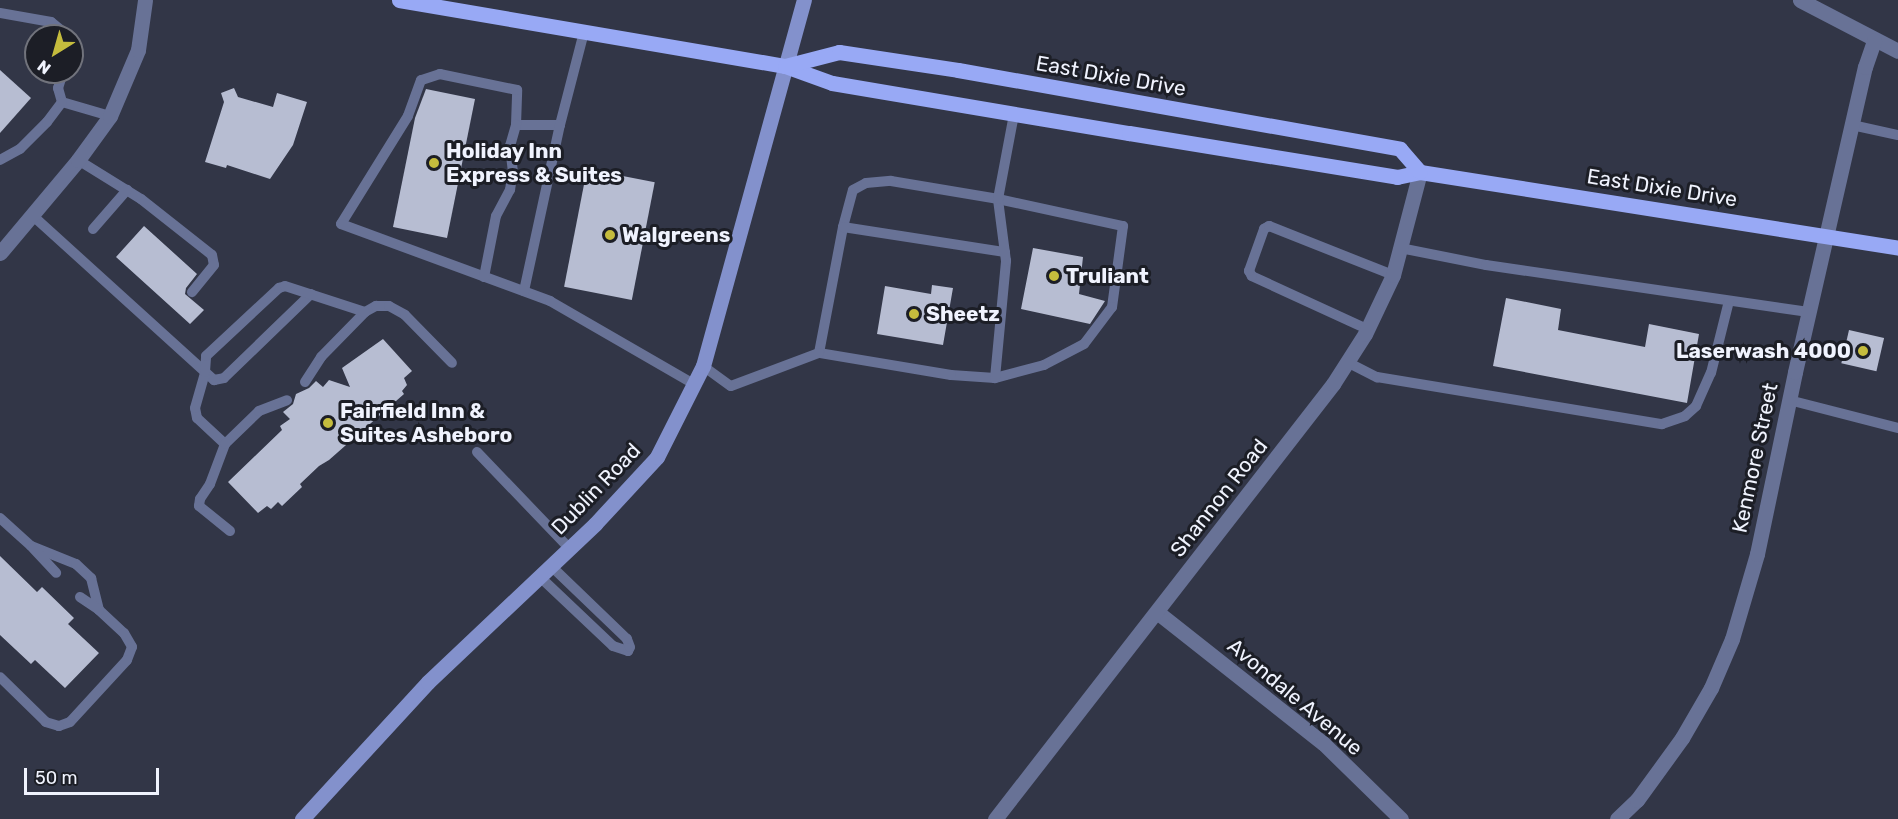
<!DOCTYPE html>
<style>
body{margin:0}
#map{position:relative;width:1898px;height:819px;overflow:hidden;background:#323647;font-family:Rubik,sans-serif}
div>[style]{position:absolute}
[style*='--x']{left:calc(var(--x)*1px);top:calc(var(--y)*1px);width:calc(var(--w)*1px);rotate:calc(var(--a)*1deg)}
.building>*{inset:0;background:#b7bdd2;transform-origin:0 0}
.lane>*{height:10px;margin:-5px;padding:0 5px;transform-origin:5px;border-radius:5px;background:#687296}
.street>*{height:15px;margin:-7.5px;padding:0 7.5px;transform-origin:7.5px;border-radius:7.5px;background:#687296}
.secondary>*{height:15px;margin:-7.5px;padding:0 7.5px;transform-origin:7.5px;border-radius:7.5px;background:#8391cc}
.primary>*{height:15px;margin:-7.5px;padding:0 7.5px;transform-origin:7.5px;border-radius:7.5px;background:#98a9f5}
.dots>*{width:16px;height:16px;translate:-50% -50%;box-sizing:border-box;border:3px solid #1c1e26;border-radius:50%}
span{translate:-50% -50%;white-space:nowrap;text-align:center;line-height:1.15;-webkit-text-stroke:6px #1c1e26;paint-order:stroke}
.street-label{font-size:21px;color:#f0f3fe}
.poi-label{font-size:21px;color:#f0f3fe;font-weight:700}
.left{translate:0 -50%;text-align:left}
.right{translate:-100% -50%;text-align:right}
.north{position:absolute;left:24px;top:24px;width:60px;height:60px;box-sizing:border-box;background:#1c1e26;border:2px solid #71737c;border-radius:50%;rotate:217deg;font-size:16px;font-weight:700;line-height:24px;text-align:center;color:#f0f3fe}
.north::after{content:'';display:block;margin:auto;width:21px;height:27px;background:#c5bc3d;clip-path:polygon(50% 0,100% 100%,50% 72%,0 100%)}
.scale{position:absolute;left:24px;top:768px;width:135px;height:27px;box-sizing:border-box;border:3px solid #f0f3fe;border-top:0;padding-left:8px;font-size:18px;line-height:21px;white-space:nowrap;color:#f0f3fe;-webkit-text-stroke:4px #1c1e26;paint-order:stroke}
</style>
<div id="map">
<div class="building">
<div style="clip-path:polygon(0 70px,31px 98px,0 133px)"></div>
<div style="clip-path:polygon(234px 88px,238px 97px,273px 107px,277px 93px,307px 102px,293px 145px,270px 179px,227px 165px,226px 168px,205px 162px,224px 102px,221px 93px)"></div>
<div style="clip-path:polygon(426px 89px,475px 99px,447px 238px,393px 227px,415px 118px)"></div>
<div style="left:587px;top:169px;width:69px;height:120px;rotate:11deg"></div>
<div style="clip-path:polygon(144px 226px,197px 274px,186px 288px,185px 294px,204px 310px,190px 324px,116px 257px)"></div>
<div style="clip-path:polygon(1033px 248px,1083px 257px,1079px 294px,1105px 301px,1090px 324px,1021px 309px)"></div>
<div style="clip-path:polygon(932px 285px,953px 288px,943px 345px,877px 334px,885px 286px,931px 294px)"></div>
<div style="clip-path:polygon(1506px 298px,1561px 309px,1558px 330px,1645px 347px,1649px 324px,1699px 334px,1687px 403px,1493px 366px)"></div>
<div style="left:1849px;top:330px;width:36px;height:34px;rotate:13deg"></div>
<div style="clip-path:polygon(383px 339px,412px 371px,404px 378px,407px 385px,402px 391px,404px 394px,329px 460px,319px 466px,300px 484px,302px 487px,282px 506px,278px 502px,271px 509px,267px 506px,258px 513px,228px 482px,282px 430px,280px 426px,290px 419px,283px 412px,293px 404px,296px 394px,309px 388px,316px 381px,323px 387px,329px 380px,350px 387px,342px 368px)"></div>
<div style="clip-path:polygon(0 556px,37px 592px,42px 587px,74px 618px,68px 624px,99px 653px,65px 688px,35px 660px,31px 664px,0 635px)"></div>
</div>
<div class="lane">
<div style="--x:0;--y:13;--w:52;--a:10"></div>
<div style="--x:51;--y:22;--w:22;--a:39"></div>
<div style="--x:584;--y:32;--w:96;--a:104.5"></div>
<div style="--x:560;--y:125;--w:44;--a:180"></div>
<div style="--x:516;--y:125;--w:35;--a:-88"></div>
<div style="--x:517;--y:90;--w:79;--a:-168.3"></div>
<div style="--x:440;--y:74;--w:20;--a:162"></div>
<div style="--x:421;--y:80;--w:38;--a:110"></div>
<div style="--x:408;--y:116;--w:127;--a:121.8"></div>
<div style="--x:341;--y:224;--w:223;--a:20.2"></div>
<div style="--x:550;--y:301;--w:166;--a:30"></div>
<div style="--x:63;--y:72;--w:17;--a:107"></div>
<div style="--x:58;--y:88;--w:15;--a:74"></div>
<div style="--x:62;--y:102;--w:50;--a:16.3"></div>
<div style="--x:1852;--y:125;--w:47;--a:12.3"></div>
<div style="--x:0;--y:160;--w:23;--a:-29"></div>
<div style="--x:20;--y:149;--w:38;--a:-45"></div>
<div style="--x:47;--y:122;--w:25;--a:-53"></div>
<div style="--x:78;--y:160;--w:74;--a:31.8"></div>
<div style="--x:141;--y:199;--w:90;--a:38.3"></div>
<div style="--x:212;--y:255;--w:10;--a:79"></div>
<div style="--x:214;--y:265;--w:35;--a:129"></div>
<div style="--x:891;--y:181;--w:109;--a:9.5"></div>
<div style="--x:998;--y:199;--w:128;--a:12.2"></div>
<div style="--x:1123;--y:226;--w:82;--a:97.7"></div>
<div style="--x:1112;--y:307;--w:46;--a:127.1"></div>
<div style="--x:1084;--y:344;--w:45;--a:152.3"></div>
<div style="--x:1044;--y:365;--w:51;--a:165.1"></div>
<div style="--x:995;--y:378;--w:44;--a:-176.1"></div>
<div style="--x:951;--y:375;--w:134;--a:-170.5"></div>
<div style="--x:819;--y:353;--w:128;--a:-79.2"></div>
<div style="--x:843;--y:227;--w:38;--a:-75"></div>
<div style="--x:853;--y:190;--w:15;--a:-28"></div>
<div style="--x:866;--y:183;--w:25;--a:-5"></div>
<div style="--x:32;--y:215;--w:246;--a:42.2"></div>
<div style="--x:214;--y:380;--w:10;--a:-11"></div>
<div style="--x:224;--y:378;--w:121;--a:-44"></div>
<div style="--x:843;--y:227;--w:164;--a:8.8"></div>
<div style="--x:93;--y:229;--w:52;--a:-48.9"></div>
<div style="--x:1400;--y:248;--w:88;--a:11.2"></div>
<div style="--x:1486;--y:265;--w:326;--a:8.3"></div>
<div style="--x:484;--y:277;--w:62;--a:-78.9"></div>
<div style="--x:496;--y:216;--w:30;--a:-62"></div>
<div style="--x:510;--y:190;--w:18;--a:-81"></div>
<div style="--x:513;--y:172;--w:26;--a:-97"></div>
<div style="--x:510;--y:146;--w:22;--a:-74"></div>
<div style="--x:524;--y:291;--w:170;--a:-77.8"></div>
<div style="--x:1367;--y:329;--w:127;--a:-155.3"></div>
<div style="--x:1252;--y:276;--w:6;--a:-121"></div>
<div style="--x:1249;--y:271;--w:45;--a:-70.3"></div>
<div style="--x:1264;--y:229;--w:6;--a:-31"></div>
<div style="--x:1269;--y:226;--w:133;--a:21.6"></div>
<div style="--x:1347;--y:362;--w:34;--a:27"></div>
<div style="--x:1377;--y:377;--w:289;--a:9.4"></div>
<div style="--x:1662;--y:424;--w:24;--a:-19"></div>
<div style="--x:1685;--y:416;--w:15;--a:-42"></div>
<div style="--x:1696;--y:406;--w:36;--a:-66"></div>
<div style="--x:1711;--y:373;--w:74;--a:-76"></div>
<div style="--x:703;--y:366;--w:34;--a:36"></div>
<div style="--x:731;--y:386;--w:94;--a:-20.6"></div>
<div style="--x:995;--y:378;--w:118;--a:-84.6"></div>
<div style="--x:1006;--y:261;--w:63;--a:-97.4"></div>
<div style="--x:998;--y:199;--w:86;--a:-79.3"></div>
<div style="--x:305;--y:382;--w:30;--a:-57"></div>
<div style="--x:321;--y:357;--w:63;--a:-45.6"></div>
<div style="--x:365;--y:312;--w:13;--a:-29"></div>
<div style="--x:376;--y:306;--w:13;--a:0"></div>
<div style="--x:389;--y:306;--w:18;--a:29"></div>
<div style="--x:405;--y:315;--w:67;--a:45.6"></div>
<div style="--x:1789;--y:400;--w:113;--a:14.4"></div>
<div style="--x:225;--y:444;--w:38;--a:-137"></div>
<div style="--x:197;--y:418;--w:10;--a:-101"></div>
<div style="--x:195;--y:408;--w:37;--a:-74"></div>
<div style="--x:205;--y:372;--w:16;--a:-86"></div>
<div style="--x:206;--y:356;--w:100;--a:-43"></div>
<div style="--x:279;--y:288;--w:6;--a:-18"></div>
<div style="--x:285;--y:286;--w:84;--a:18"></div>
<div style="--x:477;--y:452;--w:133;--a:46.2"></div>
<div style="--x:0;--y:518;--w:42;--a:42.1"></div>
<div style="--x:31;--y:546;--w:48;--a:21.8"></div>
<div style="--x:76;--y:564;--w:21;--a:43"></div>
<div style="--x:91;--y:578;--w:33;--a:76"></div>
<div style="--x:99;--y:610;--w:34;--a:43"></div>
<div style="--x:124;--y:633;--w:16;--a:60"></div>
<div style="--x:132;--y:647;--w:14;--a:111"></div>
<div style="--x:127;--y:660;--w:84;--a:132.6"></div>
<div style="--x:70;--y:722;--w:12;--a:160"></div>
<div style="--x:59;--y:726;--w:14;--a:-163"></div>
<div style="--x:46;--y:722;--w:64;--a:-135.6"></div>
<div style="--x:230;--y:531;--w:40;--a:-141"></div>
<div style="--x:199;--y:506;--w:7;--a:-82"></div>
<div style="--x:200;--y:499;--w:18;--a:-56"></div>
<div style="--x:210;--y:484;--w:43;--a:-69.4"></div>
<div style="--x:225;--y:444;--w:47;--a:-44.1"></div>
<div style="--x:259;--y:411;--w:30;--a:-21"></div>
<div style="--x:33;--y:548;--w:34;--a:47"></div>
<div style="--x:539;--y:576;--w:102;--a:43.4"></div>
<div style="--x:613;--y:646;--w:16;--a:18"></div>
<div style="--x:628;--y:651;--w:4;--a:-63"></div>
<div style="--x:630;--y:647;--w:9;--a:-111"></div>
<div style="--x:627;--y:639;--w:107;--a:-136.1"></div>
<div style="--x:80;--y:597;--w:23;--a:34"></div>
</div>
<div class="street">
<div style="--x:1800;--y:0;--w:110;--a:27.5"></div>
<div style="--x:0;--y:253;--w:121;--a:-50"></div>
<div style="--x:78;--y:160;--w:54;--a:-54"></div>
<div style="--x:110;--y:116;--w:72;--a:-67"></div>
<div style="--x:138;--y:50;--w:50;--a:-82"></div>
<div style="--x:1157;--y:612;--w:211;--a:38.3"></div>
<div style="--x:1323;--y:743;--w:109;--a:44.3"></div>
<div style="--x:995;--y:819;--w:551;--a:-52.15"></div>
<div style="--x:1333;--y:384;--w:59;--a:-57.4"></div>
<div style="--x:1365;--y:334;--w:65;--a:-64.6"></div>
<div style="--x:1393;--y:275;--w:106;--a:-75.3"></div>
<div style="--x:1617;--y:819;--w:28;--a:-44"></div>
<div style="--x:1637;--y:800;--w:77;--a:-54"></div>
<div style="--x:1682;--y:738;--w:58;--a:-59.9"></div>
<div style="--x:1711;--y:688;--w:53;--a:-66.8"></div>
<div style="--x:1732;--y:639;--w:89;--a:-73.6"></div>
<div style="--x:1757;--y:554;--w:186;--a:-78.2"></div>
<div style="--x:1795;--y:372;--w:313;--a:-77.1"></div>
<div style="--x:1865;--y:67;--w:28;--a:-71"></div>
</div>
<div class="secondary">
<div style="--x:302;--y:819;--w:186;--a:-47.4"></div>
<div style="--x:428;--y:682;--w:230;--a:-43.4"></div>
<div style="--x:595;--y:524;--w:91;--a:-47.2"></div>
<div style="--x:657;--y:457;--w:102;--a:-63.2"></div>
<div style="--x:703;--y:366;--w:380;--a:-74.6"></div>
</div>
<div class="primary">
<div style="--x:399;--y:0;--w:392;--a:9.7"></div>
<div style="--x:785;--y:66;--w:50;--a:19.9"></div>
<div style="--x:832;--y:83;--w:301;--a:9.6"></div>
<div style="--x:1129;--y:133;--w:272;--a:9.3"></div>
<div style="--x:1397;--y:177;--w:24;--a:-12"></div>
<div style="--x:1420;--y:172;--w:484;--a:9"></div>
<div style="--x:785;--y:66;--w:56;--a:-14.5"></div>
<div style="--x:839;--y:52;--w:120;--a:8.6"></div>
<div style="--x:958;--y:70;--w:449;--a:10.1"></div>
<div style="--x:1400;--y:149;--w:30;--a:49"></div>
</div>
<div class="dots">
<div style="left:434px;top:163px;background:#c5bc3d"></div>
<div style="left:610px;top:235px;background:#c5bc3d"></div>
<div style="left:1054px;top:276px;background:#c5bc3d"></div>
<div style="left:914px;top:314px;background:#c5bc3d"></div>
<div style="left:1863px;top:351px;background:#c5bc3d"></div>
<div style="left:328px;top:423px;background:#c5bc3d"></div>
</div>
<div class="street-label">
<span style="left:1111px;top:76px;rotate:10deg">East Dixie Drive</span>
<span style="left:1662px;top:188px;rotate:9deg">East Dixie Drive</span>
<span style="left:1755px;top:458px;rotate:-78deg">Kenmore Street</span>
<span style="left:596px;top:489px;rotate:-46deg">Dublin Road</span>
<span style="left:1219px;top:498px;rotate:-52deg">Shannon Road</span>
<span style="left:1295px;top:697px;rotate:40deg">Avondale Avenue</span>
</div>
<div class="poi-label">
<span class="left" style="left:446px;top:163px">Holiday Inn<br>Express &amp; Suites</span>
<span class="left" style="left:622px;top:235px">Walgreens</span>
<span class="left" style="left:1066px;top:276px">Truliant</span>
<span class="left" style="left:926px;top:314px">Sheetz</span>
<span class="right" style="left:1851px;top:351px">Laserwash 4000</span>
<span class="left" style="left:340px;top:423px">Fairfield Inn &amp;<br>Suites Asheboro</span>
</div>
<div class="north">N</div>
<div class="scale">50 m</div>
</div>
